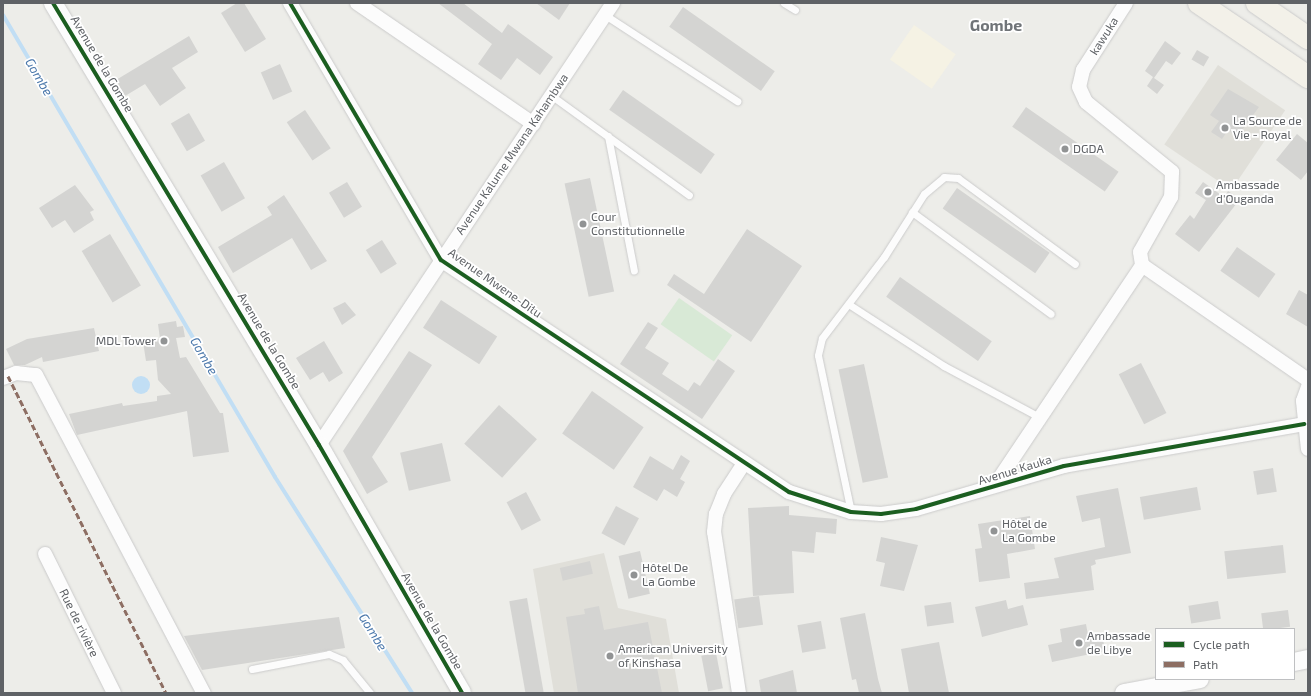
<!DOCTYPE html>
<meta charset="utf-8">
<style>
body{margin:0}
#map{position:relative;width:1311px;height:696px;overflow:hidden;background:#edede9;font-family:"Exo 2",sans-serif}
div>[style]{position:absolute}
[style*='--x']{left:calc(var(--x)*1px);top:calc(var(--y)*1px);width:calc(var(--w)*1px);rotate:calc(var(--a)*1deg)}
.commercial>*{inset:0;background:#f5f2e4;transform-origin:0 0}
.education>*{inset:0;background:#e0dfd9;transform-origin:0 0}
.green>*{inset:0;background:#d8e9d6;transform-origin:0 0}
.water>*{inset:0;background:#c1def4}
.round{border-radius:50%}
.stream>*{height:4px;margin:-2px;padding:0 2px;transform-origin:2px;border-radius:2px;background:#c1def4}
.building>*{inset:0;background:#d4d4d2;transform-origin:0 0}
.roads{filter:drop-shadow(0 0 1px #cbcbcb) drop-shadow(0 0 1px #cbcbcb)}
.service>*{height:7px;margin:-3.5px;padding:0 3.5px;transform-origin:3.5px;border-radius:3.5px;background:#fcfcfc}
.minor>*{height:14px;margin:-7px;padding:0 7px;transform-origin:7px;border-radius:7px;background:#fcfcfc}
.tertiary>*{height:18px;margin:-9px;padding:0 9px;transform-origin:9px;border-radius:9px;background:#fcfcfc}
.primary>*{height:22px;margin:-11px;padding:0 11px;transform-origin:11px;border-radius:11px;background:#f3f1e9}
.quiet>*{height:3px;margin-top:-1.5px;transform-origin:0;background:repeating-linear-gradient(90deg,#8d6e63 0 6px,transparent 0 9px)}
.cycleway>*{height:4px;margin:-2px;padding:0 2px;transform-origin:2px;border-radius:2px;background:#1b5e20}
.dots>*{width:11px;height:11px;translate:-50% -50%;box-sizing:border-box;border:2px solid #fff;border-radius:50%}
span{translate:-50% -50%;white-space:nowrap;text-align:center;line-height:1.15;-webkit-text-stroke:3.5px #fff;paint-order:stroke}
.street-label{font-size:12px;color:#5f6266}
.poi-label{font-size:12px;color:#5f6266}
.left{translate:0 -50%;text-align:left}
.right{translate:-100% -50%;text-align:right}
.water-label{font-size:13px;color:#4b78ab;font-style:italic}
.district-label{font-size:16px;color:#707478;font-weight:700}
.frame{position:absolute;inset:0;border:4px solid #5f6266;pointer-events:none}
.legend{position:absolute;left:1155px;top:628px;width:140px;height:52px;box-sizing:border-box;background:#fff;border:1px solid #bfc0c2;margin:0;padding:5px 7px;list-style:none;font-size:12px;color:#5f6266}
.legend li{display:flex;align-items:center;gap:8px;height:20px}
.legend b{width:20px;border:1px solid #bfc0c2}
</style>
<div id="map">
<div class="commercial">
<div style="left:914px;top:25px;width:51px;height:42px;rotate:35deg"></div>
</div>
<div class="education">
<div style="left:1218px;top:65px;width:81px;height:96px;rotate:34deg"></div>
<div style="clip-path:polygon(604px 553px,618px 608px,666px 619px,679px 693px,554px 693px,533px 569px)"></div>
</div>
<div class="green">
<div style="left:679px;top:298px;width:65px;height:32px;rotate:35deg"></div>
</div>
<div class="water">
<div class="round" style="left:132px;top:376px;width:18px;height:18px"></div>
</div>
<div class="stream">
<div style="--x:3;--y:15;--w:536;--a:59.51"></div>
<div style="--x:275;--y:477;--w:256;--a:57.6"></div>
</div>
<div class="building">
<div style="clip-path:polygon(237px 3px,244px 3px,266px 39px,245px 52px,221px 13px)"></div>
<div style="clip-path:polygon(438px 3px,463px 3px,502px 33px,508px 24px,553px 57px,540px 75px,517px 58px,501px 80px,478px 64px,492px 44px)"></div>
<div style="clip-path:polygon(536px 3px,570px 3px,559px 20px)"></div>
<div style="left:683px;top:7px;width:112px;height:24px;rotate:35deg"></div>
<div style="clip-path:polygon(189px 36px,198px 52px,172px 68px,186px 88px,160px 106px,145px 84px,125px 96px,116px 80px)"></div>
<div style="clip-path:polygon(1165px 41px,1181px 53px,1172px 65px,1166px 61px,1154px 78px,1164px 85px,1157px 94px,1147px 86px,1153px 77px,1145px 71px)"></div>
<div style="left:1197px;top:50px;width:14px;height:11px;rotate:30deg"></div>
<div style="left:280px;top:64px;width:30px;height:21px;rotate:66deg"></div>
<div style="clip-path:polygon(1228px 89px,1259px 107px,1237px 137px,1228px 130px,1222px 139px,1211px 132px,1219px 121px,1210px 115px)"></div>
<div style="left:623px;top:90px;width:112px;height:24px;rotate:35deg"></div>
<div style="left:1026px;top:107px;width:113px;height:24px;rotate:35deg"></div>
<div style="left:305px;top:110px;width:46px;height:22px;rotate:56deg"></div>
<div style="left:189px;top:113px;width:32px;height:21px;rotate:60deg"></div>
<div style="clip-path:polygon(1297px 134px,1308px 143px,1308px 171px,1301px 180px,1276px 160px)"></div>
<div style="left:224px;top:162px;width:42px;height:27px;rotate:60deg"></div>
<div style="left:590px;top:178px;width:116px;height:26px;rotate:78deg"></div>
<div style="left:347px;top:182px;width:29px;height:21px;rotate:59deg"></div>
<div style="clip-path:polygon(1203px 182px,1224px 197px,1228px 191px,1240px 199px,1199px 252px,1175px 234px,1190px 215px,1194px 219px,1206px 200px,1195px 193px)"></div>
<div style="clip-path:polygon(75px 185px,94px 210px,90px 212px,94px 220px,74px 233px,65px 220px,52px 228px,39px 208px)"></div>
<div style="left:957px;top:188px;width:113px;height:25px;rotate:35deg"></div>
<div style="clip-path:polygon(284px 195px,327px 261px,311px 270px,292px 238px,233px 273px,218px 247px,272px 215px,267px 207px)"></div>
<div style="clip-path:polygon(747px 229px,802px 266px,751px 342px,667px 285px,674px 274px,704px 294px)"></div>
<div style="left:110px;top:234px;width:60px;height:33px;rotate:59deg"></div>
<div style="left:382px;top:240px;width:28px;height:19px;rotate:58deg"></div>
<div style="left:1237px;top:247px;width:47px;height:29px;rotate:35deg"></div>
<div style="left:900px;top:277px;width:112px;height:24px;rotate:35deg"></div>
<div style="clip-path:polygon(1299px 290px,1308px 295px,1308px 327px,1286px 314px)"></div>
<div style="left:441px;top:300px;width:67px;height:33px;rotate:33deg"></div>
<div style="clip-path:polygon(345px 302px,356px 315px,342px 325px,333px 308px)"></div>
<div style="clip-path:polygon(176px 321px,177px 327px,183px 326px,185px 337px,176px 338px,180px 358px,186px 357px,220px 413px,223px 413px,229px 452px,193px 457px,187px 411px,77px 435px,69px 414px,122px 403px,123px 406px,157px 401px,157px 396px,171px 394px,158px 380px,156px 360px,146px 361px,143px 342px,160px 339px,158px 324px)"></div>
<div style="clip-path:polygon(648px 322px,658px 328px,645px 348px,669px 363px,662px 374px,688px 391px,694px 382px,700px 386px,718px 359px,735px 371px,702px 419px,620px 364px)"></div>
<div style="clip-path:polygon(94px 328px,99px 351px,43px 362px,42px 357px,25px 365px,14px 365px,6px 349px,27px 339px)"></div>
<div style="clip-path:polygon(324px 341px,343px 373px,329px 382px,323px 372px,310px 380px,296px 358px)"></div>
<div style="clip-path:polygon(409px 351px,432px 365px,372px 457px,388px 482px,367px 494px,343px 451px)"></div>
<div style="left:1141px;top:363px;width:56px;height:25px;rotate:63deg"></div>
<div style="left:864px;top:364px;width:116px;height:26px;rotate:78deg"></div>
<div style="left:592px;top:391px;width:63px;height:52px;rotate:35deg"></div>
<div style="left:499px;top:405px;width:51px;height:52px;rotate:42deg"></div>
<div style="left:442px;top:443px;width:39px;height:43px;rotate:77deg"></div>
<div style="clip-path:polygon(681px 455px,690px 461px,680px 479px,685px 482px,677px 497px,664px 489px,657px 501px,633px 487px,650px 456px,673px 470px)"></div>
<div style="left:1273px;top:468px;width:24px;height:20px;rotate:81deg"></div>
<div style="left:1197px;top:487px;width:23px;height:58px;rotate:80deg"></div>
<div style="clip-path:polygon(1118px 488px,1131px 553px,1095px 560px,1096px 564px,1091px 566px,1094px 590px,1026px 599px,1024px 583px,1059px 578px,1054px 558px,1105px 547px,1100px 518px,1082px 522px,1076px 496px)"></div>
<div style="left:526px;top:492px;width:32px;height:22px;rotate:62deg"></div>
<div style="left:616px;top:506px;width:26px;height:31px;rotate:28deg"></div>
<div style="clip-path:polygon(789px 506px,789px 515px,837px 519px,836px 534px,816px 532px,814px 553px,792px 551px,794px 593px,753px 596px,748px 508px)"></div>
<div style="clip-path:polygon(1030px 516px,1035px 549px,1007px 554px,1010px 578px,979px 582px,975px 549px,982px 548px,978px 524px)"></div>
<div style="clip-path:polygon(881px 537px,918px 545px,904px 591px,880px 586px,885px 563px,876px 561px)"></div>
<div style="left:1283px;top:545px;width:28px;height:59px;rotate:84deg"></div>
<div style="left:640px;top:551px;width:44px;height:22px;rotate:77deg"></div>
<div style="left:590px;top:561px;width:13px;height:31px;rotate:77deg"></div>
<div style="left:759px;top:596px;width:29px;height:25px;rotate:82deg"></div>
<div style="left:527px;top:598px;width:97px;height:18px;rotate:80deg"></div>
<div style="clip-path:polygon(1006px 600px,1008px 609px,1023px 605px,1028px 625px,982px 637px,975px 607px)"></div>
<div style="left:1218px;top:601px;width:18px;height:30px;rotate:81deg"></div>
<div style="left:951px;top:602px;width:21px;height:27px;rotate:82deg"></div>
<div style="clip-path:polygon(599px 606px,604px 630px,648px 622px,662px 693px,578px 693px,566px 617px,585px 614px,584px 609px)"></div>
<div style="left:1288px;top:610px;width:17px;height:27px;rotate:83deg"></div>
<div style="clip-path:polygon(865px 613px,878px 679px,882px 693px,859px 693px,856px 679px,852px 680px,840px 618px)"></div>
<div style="clip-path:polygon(339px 617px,345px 648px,202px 670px,184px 636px)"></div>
<div style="left:821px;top:621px;width:28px;height:24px;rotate:80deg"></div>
<div style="clip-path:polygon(1086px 624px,1088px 635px,1102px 633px,1105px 651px,1052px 662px,1048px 645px,1062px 642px,1060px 629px)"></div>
<div style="clip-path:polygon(939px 642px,949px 693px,909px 693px,901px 649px)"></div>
<div style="left:716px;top:653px;width:36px;height:15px;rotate:79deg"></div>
<div style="clip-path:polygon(793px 670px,797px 693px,761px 693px,759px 680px)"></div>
</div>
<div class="roads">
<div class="service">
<div style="--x:784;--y:3;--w:13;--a:32"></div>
<div style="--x:605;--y:15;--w:158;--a:33.1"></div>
<div style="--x:552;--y:96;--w:169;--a:35.9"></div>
<div style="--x:608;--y:136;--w:137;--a:79.1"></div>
<div style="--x:912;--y:212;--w:172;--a:36.3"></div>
<div style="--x:850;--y:305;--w:112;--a:33"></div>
<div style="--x:944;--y:366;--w:108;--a:28.2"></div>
<div style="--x:851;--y:512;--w:160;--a:-101.9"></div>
<div style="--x:818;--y:355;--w:17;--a:-77"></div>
<div style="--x:822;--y:338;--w:102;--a:-52.6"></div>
<div style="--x:884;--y:257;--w:75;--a:-57.6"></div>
<div style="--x:924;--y:194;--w:26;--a:-40"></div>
<div style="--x:944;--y:177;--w:14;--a:4"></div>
<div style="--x:958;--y:178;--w:145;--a:36.3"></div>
<div style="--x:252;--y:669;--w:78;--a:-11"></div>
<div style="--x:329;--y:654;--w:15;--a:23"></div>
<div style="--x:343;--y:660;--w:43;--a:50.7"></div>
</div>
<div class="minor">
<div style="--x:290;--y:3;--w:298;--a:59.6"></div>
<div style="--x:441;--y:260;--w:418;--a:33.7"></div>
<div style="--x:789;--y:492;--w:65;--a:17.9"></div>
<div style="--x:851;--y:512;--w:30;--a:4"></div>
<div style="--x:881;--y:514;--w:35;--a:-8"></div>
<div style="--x:916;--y:509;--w:154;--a:-16.2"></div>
<div style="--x:1064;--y:466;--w:244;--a:-9.9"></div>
<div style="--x:357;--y:3;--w:214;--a:34.4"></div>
<div style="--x:1126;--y:3;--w:80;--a:122.7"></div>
<div style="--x:1083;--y:70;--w:17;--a:103"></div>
<div style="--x:1079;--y:87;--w:17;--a:65"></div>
<div style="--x:1086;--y:102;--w:111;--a:39.1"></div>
<div style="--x:1172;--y:172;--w:25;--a:92"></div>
<div style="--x:1171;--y:197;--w:63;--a:119.4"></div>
<div style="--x:1140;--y:252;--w:13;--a:81"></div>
<div style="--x:1142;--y:265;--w:202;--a:34.7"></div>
<div style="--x:3;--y:378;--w:14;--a:-21"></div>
<div style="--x:16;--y:373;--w:20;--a:6"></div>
<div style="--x:36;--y:375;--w:360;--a:62.2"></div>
<div style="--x:1308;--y:387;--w:15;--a:110"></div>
<div style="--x:1303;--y:401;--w:48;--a:84.1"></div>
<div style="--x:319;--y:445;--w:531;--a:-56.37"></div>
<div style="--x:995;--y:485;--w:265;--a:-56.2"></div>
<div style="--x:45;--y:554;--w:155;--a:63.6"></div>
<div style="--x:739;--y:693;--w:163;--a:-98.8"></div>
<div style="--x:714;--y:532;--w:18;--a:-84"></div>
<div style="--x:716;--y:514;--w:22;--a:-68"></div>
<div style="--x:724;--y:494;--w:37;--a:-57"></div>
</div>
<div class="tertiary">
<div style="--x:53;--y:3;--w:516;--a:58.96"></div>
<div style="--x:319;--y:445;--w:286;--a:60"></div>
<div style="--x:1294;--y:662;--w:14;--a:-12"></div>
<div style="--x:1124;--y:693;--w:77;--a:-10.4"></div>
</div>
<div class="primary">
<div style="--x:1199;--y:3;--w:132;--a:34.2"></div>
<div style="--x:1257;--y:3;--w:62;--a:34.5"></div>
</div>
</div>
<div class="quiet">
<div style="--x:8;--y:376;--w:354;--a:63.5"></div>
</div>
<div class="cycleway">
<div style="--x:53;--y:3;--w:516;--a:58.96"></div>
<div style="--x:319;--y:445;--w:286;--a:60"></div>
<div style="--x:290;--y:3;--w:298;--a:59.6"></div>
<div style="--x:441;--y:260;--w:418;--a:33.7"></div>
<div style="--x:789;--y:492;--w:65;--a:17.9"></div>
<div style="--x:851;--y:512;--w:30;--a:4"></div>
<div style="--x:881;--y:514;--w:35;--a:-8"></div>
<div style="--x:916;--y:509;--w:154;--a:-16.2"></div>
<div style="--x:1064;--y:466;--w:244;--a:-9.9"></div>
</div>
<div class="dots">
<div style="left:1225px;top:128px;background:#919394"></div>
<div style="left:1065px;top:149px;background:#919394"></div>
<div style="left:1208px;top:192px;background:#919394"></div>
<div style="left:583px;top:224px;background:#919394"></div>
<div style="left:164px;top:341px;background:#919394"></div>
<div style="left:994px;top:531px;background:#919394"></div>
<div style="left:634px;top:575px;background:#919394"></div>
<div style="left:1079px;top:643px;background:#919394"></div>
<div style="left:610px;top:656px;background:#919394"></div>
</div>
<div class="street-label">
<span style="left:1104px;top:36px;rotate:-58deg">kawuka</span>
<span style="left:102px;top:64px;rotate:59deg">Avenue de la Gombe</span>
<span style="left:512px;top:154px;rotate:-56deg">Avenue Kalume Mwana Kahambwa</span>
<span style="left:495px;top:283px;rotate:35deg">Avenue Mwene-Ditu</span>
<span style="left:269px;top:341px;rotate:59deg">Avenue de la Gombe</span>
<span style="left:1015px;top:470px;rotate:-17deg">Avenue Kauka</span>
<span style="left:432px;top:621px;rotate:60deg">Avenue de la Gombe</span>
<span style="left:79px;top:623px;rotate:64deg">Rue de rivière</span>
</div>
<div class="poi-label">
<span class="left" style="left:1233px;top:128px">La Source de<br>Vie - Royal</span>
<span class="left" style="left:1073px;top:149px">DGDA</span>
<span class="left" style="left:1216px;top:192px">Ambassade<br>d'Ouganda</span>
<span class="left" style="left:591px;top:224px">Cour<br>Constitutionnelle</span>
<span class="right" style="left:156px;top:341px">MDL Tower</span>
<span class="left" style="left:1002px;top:531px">Hôtel de<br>La Gombe</span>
<span class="left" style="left:642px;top:575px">Hôtel De<br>La Gombe</span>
<span class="left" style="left:1087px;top:643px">Ambassade<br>de Libye</span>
<span class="left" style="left:618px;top:656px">American University<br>of Kinshasa</span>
</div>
<div class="water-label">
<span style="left:39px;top:77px;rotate:60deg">Gombe</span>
<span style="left:204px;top:356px;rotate:60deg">Gombe</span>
<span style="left:373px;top:632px;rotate:58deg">Gombe</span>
</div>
<div class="district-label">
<span style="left:996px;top:25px">Gombe</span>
</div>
<div class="frame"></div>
<ul class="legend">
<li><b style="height:5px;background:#1b5e20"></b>Cycle path</li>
<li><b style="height:5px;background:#8d6e63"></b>Path</li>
</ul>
</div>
